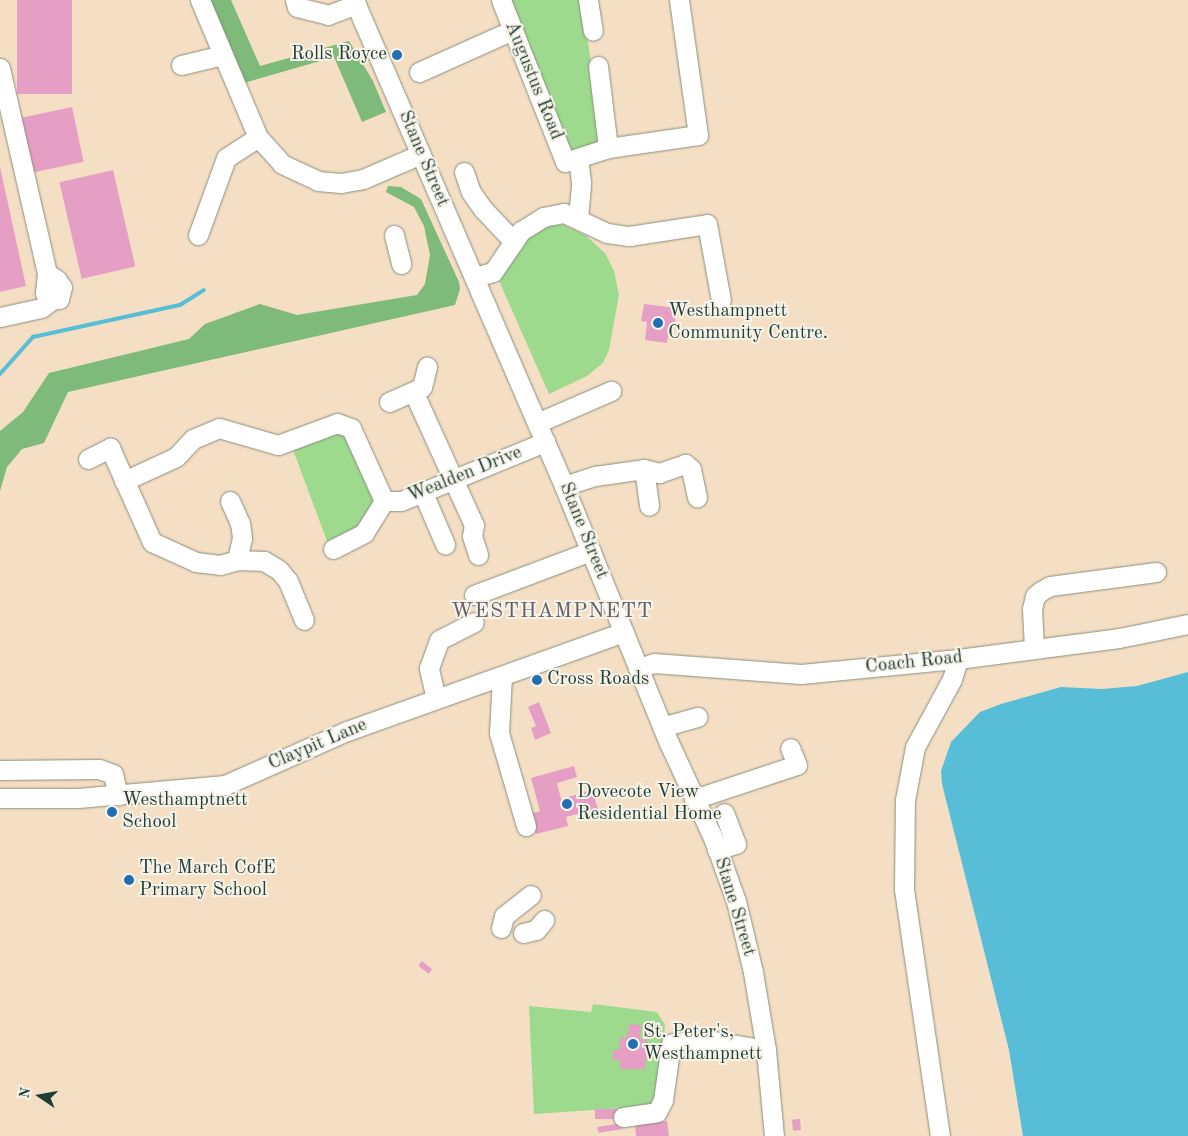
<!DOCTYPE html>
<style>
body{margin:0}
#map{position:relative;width:1188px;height:1136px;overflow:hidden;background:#f4dfc5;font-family:"Old Standard TT",serif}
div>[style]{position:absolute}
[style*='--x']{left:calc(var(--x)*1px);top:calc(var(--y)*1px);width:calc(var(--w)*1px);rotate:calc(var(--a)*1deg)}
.green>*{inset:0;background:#9dda8e}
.forest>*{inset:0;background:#7eba79}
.water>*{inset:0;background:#58bdd7}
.stream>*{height:4px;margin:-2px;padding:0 2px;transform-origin:2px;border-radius:2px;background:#58bdd7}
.building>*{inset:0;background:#e59fc5;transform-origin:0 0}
.roads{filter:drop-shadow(0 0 1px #8a8e7c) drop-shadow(0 0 1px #8a8e7c)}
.minor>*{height:19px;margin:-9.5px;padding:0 9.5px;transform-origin:9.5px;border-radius:9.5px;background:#fff}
.dots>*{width:14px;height:14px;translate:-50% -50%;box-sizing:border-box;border:2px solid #f7f3e8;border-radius:50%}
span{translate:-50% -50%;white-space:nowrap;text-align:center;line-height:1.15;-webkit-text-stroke:4px #f7f3e8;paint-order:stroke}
.poi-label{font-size:19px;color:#1f3d34}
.right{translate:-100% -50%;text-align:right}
.left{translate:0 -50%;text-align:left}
.street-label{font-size:19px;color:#1f3d34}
.quarter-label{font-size:21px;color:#645f67;letter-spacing:1px}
.north{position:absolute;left:15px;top:1071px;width:50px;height:50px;-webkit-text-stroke:4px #f7f3e8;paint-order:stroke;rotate:282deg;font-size:14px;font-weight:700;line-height:20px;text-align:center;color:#1f3d34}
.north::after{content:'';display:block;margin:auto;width:18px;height:22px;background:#1f3d34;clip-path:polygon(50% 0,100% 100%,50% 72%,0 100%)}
</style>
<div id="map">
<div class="green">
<div style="clip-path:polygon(505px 0,582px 0,603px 146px,567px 158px)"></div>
<div style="clip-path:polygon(547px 225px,564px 225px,585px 235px,605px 253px,614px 271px,619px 295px,609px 350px,603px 363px,587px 376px,549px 394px,496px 274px,521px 239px)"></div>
<div style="clip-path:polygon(329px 430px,345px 433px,377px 496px,356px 529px,327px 541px,293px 450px)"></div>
<div style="clip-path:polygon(593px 1004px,657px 1012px,665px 1025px,659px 1096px,653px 1106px,534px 1114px,529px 1006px,591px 1012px)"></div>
</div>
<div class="forest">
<div style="clip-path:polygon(210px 0,231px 0,260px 66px,349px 41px,373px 81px,386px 112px,362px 122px,334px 57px,244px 83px)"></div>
<div style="clip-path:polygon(388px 186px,401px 187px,421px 199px,459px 282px,460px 289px,455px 305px,68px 392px,44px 443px,22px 449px,7px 467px,0 491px,0 431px,23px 412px,49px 373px,189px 339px,205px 324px,260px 304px,297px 315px,417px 295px,425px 284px,430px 255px,424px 226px,414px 207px,386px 192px)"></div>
</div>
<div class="water">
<div style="clip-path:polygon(1188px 672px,1188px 1136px,1023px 1136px,1009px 1050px,942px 784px,941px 771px,951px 742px,980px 712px,1001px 704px,1061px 687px,1102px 689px,1137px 686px)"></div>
</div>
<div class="stream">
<div style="--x:0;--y:374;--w:50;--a:-48.3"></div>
<div style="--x:33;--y:337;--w:150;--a:-12.3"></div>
<div style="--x:180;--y:305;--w:28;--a:-32"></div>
</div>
<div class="building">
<div style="left:17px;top:0;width:55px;height:94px"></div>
<div style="left:72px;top:107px;width:56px;height:54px;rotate:78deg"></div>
<div style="clip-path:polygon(0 167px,26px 286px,0 292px)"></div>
<div style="left:113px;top:170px;width:99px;height:55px;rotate:77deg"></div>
<div style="clip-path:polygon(644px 304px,676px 308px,675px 324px,670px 323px,667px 343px,645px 340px,647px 322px,641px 321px)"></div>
<div style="clip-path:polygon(539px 702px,551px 733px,535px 740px,531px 728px,536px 726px,528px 707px)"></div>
<div style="clip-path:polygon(574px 766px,577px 777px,557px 783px,561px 799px,592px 790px,598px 809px,566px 817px,568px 826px,536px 834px,530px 814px,540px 811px,531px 778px)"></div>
<div style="left:422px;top:961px;width:13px;height:6px;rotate:39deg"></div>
<div style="clip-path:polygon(630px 1024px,641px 1025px,640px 1039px,647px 1039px,646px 1052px,650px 1052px,650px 1058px,646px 1058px,645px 1069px,620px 1069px,620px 1060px,613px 1060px,613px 1050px,619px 1050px,620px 1038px,626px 1038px)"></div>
<div style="left:617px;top:1109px;width:10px;height:22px;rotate:90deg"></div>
<div style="left:800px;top:1119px;width:11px;height:8px;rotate:85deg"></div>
<div style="clip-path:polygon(667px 1121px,669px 1136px,636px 1136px,635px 1124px)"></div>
<div style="left:622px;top:1123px;width:6px;height:25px;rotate:81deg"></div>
</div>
<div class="roads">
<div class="minor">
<div style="--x:200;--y:0;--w:149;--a:67.1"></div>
<div style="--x:258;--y:137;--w:36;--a:48"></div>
<div style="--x:282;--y:164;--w:40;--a:25"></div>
<div style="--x:318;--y:181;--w:23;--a:5"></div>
<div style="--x:341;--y:183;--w:22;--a:-10"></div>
<div style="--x:363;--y:179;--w:63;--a:-23.3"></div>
<div style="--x:295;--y:0;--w:7;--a:74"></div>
<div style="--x:297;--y:7;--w:32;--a:14"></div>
<div style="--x:328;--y:15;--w:30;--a:-21"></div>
<div style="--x:354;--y:0;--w:529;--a:66.63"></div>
<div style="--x:564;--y:486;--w:278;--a:67.8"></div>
<div style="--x:669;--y:743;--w:107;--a:65.1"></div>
<div style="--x:714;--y:840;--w:65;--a:70.2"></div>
<div style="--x:736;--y:901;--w:73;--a:76.5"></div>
<div style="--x:753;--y:972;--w:79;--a:80.5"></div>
<div style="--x:766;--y:1050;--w:86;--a:84.7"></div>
<div style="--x:501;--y:0;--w:174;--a:68.4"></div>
<div style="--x:565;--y:162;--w:45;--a:-18"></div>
<div style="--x:608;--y:148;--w:91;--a:-8.2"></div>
<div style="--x:698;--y:135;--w:136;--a:-98"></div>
<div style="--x:588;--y:0;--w:31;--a:81"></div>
<div style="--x:181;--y:65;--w:43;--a:-13.4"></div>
<div style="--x:598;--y:66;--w:83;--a:83"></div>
<div style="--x:0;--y:68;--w:210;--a:77.1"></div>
<div style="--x:47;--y:273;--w:20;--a:96"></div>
<div style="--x:45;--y:293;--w:7;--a:63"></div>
<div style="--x:48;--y:299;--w:11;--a:0"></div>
<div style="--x:59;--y:299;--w:12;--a:-76"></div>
<div style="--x:62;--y:287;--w:9;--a:-126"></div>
<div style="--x:57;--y:280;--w:12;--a:-145"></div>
<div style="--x:419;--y:72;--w:103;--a:-24.1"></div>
<div style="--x:464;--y:172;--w:21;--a:71"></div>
<div style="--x:471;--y:192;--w:21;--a:55"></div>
<div style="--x:483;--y:209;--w:45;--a:46.8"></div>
<div style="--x:578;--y:219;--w:37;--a:-85"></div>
<div style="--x:581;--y:182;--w:24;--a:-97"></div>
<div style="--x:198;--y:235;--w:82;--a:-70"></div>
<div style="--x:226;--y:158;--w:38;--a:-33"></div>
<div style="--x:394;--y:235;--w:30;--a:76"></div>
<div style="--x:475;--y:277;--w:19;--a:-16"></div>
<div style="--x:493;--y:272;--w:50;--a:-55.7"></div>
<div style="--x:521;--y:231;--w:26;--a:-32"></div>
<div style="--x:543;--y:217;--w:21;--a:-11"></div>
<div style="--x:564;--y:213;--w:47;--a:24.9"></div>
<div style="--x:607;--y:233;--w:22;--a:8"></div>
<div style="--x:629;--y:236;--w:79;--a:-8.7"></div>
<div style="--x:707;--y:224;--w:77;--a:79.6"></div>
<div style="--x:0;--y:317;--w:42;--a:-12.4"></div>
<div style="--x:41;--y:308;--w:14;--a:-36"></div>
<div style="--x:414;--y:393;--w:145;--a:65.6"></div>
<div style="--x:474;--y:525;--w:11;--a:100"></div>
<div style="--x:472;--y:536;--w:20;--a:72"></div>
<div style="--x:389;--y:402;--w:36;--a:-24"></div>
<div style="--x:422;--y:387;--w:21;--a:-76"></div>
<div style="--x:537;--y:423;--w:81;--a:-23.4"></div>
<div style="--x:88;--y:459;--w:25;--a:-27"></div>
<div style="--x:110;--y:448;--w:103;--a:65.9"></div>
<div style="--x:152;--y:542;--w:48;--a:24.4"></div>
<div style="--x:196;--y:562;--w:24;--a:7"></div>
<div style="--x:220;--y:565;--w:18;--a:-16"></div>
<div style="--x:237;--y:560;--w:27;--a:2"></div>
<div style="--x:264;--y:561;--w:17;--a:31"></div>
<div style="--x:279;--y:570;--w:14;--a:51"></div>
<div style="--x:288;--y:581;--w:42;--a:67.7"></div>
<div style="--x:644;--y:469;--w:37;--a:82"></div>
<div style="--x:124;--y:481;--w:57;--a:-24.8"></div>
<div style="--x:176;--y:457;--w:25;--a:-47"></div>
<div style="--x:193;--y:439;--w:28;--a:-23"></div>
<div style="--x:219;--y:428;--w:61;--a:16.1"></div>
<div style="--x:278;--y:445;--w:63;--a:-20.4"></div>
<div style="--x:337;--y:423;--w:15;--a:20"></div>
<div style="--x:351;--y:428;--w:80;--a:65.7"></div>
<div style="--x:564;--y:486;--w:33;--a:-18"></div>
<div style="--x:595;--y:476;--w:49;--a:-8.1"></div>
<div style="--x:644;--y:469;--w:16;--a:15"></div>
<div style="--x:659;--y:473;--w:28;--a:-19"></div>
<div style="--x:685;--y:464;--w:8;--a:40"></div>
<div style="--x:691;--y:469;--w:29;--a:78"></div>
<div style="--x:423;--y:493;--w:56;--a:66.7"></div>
<div style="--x:230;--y:501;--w:24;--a:66"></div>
<div style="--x:240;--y:523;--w:15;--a:82"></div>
<div style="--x:242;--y:538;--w:23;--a:103"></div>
<div style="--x:384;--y:501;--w:17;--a:0"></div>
<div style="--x:401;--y:501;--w:156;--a:-22.3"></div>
<div style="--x:333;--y:549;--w:35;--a:-27"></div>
<div style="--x:364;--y:533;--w:38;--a:-58"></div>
<div style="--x:474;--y:595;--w:125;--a:-20.6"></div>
<div style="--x:1034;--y:648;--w:39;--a:-93"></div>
<div style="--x:1032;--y:609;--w:13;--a:-77"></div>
<div style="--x:1035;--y:596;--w:8;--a:-40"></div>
<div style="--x:1041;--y:591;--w:10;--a:-29"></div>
<div style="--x:1050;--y:586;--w:107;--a:-7.5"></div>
<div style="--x:638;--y:668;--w:17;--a:-17"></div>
<div style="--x:654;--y:663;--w:147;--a:4.3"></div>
<div style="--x:801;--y:674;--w:158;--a:-5.5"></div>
<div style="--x:958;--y:659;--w:162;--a:-7.4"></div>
<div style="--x:1119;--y:638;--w:70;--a:-11.5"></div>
<div style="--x:502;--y:676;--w:57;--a:93"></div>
<div style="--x:499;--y:733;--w:97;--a:73.8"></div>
<div style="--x:436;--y:699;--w:32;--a:-103"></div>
<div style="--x:429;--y:668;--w:30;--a:-70"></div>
<div style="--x:439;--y:640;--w:39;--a:-27"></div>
<div style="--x:662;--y:727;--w:37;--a:-16"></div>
<div style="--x:0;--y:770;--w:99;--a:-0.6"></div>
<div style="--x:99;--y:769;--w:15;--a:20"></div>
<div style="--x:113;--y:774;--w:22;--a:77"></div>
<div style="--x:0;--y:798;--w:78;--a:0"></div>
<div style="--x:78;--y:798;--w:148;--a:-5.1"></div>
<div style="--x:225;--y:785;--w:133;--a:-23.9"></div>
<div style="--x:347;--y:731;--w:294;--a:-19.7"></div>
<div style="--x:694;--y:799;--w:108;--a:-18.3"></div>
<div style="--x:797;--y:765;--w:18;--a:-112"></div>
<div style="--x:717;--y:850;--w:20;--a:-18"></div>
<div style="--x:736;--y:844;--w:33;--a:-111"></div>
<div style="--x:501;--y:928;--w:12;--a:-76"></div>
<div style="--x:504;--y:916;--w:34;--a:-38"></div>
<div style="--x:523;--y:933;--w:13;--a:-13"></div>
<div style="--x:536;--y:930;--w:13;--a:-51"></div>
<div style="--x:623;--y:1117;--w:34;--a:-8"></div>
<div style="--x:657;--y:1112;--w:13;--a:-63"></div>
<div style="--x:663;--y:1100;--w:57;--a:-81.9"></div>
<div style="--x:671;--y:1044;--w:32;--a:-9"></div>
<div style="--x:703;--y:1039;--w:64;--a:9.9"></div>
<div style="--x:940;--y:1136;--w:250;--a:-98.3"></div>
<div style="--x:904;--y:889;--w:89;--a:-89.4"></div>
<div style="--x:905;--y:800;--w:54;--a:-79.3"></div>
<div style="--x:915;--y:747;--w:77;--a:-61.4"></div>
<div style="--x:952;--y:679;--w:21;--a:-73"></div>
</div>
</div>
<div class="dots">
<div style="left:397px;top:55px;background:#1f6fb2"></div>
<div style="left:658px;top:323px;background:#1f6fb2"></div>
<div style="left:537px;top:680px;background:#1f6fb2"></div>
<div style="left:567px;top:804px;background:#1f6fb2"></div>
<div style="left:112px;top:812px;background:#1f6fb2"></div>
<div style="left:129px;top:880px;background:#1f6fb2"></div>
<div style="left:633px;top:1044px;background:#1f6fb2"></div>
</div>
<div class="poi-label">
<span class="right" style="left:387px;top:55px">Rolls Royce</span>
<span class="left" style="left:668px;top:323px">Westhampnett<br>Community Centre.</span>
<span class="left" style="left:547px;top:680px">Cross Roads</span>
<span class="left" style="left:577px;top:804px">Dovecote View<br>Residential Home</span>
<span class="left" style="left:122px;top:812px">Westhamptnett<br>School</span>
<span class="left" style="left:139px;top:880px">The March CofE<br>Primary School</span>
<span class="left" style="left:643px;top:1044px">St. Peter's,<br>Westhampnett</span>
</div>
<div class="street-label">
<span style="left:533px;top:81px;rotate:68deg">Augustus Road</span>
<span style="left:423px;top:159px;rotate:67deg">Stane Street</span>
<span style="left:465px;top:475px;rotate:-22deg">Wealden Drive</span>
<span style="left:583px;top:531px;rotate:68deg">Stane Street</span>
<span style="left:914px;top:663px;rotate:-6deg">Coach Road</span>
<span style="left:318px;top:745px;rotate:-23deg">Claypit Lane</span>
<span style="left:734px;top:907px;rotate:73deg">Stane Street</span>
</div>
<div class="quarter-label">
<span style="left:552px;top:612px">WESTHAMPNETT</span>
</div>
<div class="north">N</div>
</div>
